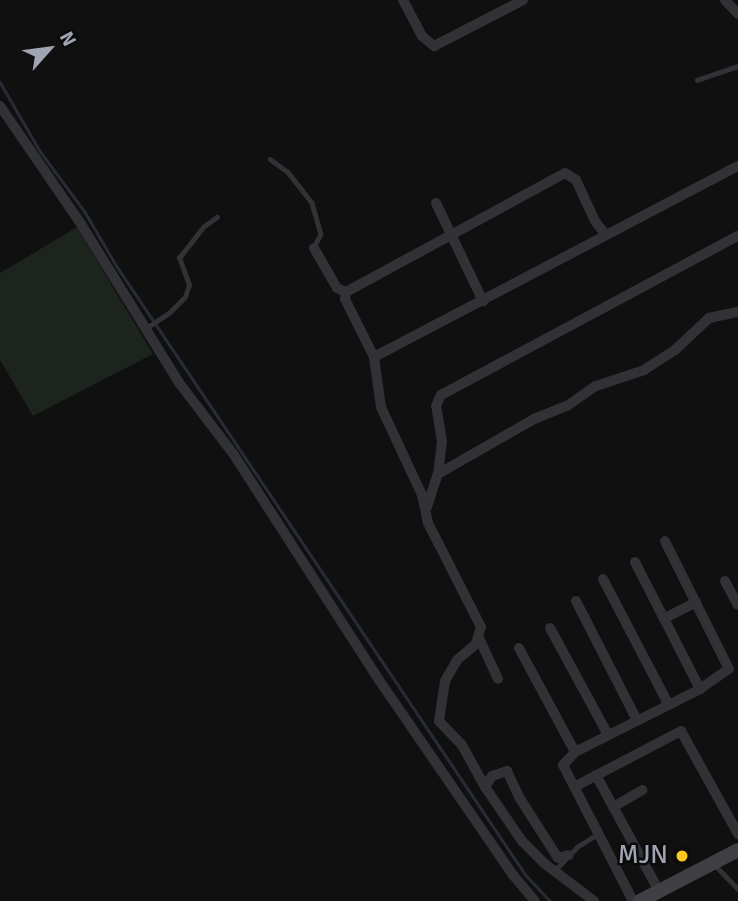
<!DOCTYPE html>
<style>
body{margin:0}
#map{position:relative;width:738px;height:901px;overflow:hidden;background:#101011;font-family:Signika,sans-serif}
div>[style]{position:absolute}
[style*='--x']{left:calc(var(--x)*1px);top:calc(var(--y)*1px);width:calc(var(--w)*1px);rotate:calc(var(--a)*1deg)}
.green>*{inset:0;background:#1c241d}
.stream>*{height:2.5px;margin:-1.25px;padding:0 1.25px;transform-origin:1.25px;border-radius:1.25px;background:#262d35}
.lane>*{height:4.5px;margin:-2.25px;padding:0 2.25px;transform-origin:2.25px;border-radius:2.25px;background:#313136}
.street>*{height:10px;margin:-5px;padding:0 5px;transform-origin:5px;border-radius:5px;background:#313136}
.secondary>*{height:14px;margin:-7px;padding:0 7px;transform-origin:7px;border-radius:7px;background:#3f4046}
.dots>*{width:19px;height:19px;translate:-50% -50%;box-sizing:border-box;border:4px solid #0b0b0c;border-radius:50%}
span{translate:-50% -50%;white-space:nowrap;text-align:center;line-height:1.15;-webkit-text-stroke:5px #0b0b0c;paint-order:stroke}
.poi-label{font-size:26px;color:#a0a4b3}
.right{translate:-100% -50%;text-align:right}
.north{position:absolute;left:14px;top:14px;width:70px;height:70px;-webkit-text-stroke:5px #0b0b0c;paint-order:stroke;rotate:62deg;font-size:19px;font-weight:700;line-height:28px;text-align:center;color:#a0a4b3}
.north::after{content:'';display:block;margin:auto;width:24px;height:32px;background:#a0a4b3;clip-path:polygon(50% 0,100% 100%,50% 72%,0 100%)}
</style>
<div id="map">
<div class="green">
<div style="clip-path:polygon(77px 227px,153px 354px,33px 416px,0 360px,0 273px)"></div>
</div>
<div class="stream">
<div style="--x:0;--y:82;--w:80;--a:59.9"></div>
<div style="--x:40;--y:151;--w:76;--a:53.6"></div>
<div style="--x:85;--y:212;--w:61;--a:59.7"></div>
<div style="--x:116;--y:265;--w:734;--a:56.11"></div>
<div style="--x:525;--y:874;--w:37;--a:47"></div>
</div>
<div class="lane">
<div style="--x:697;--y:80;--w:43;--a:-18.9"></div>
<div style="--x:270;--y:159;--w:22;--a:36"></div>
<div style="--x:288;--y:172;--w:39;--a:52"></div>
<div style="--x:312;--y:203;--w:32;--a:74"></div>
<div style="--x:321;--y:234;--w:16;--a:117"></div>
<div style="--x:145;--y:329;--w:30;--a:-34"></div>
<div style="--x:170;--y:312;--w:21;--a:-45"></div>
<div style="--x:185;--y:297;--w:13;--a:-72"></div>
<div style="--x:189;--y:285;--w:29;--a:-110"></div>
<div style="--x:179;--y:258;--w:39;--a:-52"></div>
<div style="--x:203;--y:227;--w:17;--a:-36"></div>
<div style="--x:716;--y:866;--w:32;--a:46"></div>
<div style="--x:554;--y:871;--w:33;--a:-46"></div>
<div style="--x:577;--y:847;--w:25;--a:-32"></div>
</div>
<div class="street">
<div style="--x:403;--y:0;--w:41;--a:62.2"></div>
<div style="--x:422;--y:36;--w:16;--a:40"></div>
<div style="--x:434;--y:46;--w:100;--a:-27.3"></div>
<div style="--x:725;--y:0;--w:19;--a:47"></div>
<div style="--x:0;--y:106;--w:143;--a:55.5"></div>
<div style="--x:81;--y:224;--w:188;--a:58.3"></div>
<div style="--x:180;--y:384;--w:89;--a:52.7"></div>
<div style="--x:234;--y:455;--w:268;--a:57.2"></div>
<div style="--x:379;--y:680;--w:237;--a:55.5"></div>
<div style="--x:513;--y:875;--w:34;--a:50"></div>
<div style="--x:436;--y:203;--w:109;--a:64.4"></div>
<div style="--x:314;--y:248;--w:46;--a:60.1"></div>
<div style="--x:337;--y:288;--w:10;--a:24"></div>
<div style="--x:374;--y:357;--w:411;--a:-27.7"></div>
<div style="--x:438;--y:474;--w:32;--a:-83"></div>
<div style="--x:442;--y:442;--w:36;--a:-99"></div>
<div style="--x:436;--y:406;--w:12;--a:-66"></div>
<div style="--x:441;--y:395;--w:337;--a:-28.2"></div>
<div style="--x:427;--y:507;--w:35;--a:-72"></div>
<div style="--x:438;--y:474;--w:111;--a:-29.8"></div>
<div style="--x:534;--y:419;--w:35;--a:-22"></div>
<div style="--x:567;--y:406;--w:35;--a:-35"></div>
<div style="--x:596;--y:386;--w:51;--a:-18.4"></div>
<div style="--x:644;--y:370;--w:37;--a:-33"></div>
<div style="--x:675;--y:350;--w:47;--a:-43.3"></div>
<div style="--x:709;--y:318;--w:30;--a:-12"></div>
<div style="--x:635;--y:562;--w:143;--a:62.9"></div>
<div style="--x:603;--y:579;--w:142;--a:62.4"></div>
<div style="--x:725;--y:581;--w:27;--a:62"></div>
<div style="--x:576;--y:601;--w:134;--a:62.9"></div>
<div style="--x:665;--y:618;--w:35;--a:-27"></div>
<div style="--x:550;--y:628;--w:122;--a:61.5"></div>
<div style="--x:479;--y:638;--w:45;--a:65.1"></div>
<div style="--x:519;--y:648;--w:118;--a:61.7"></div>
<div style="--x:596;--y:775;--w:132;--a:61.5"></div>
<div style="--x:485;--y:787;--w:13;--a:-58"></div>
<div style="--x:492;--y:776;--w:16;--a:-18"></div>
<div style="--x:507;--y:771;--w:29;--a:65"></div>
<div style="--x:519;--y:797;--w:72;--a:57.4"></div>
<div style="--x:558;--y:858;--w:11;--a:-15"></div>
<div style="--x:574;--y:787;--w:121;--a:-27.6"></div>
<div style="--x:681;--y:731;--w:118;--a:61"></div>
<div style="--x:613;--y:807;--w:34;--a:-30"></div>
<div style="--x:594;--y:901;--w:63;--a:-142.8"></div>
<div style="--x:544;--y:863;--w:31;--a:-135"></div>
<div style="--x:522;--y:841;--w:65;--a:-124.4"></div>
<div style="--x:485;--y:787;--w:48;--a:-118.7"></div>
<div style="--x:462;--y:745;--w:33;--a:-134"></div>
<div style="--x:439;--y:721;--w:40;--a:-81.5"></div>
<div style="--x:445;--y:681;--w:24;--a:-60"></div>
<div style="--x:457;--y:660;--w:25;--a:-40"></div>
<div style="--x:476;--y:644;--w:18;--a:-74"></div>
<div style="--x:481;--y:627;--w:117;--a:-117"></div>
<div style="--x:428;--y:523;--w:29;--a:-102"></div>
<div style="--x:422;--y:495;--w:97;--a:-115"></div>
<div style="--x:381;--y:407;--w:50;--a:-98"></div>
<div style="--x:374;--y:357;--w:65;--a:-116.6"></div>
<div style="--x:345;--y:299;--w:7;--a:-82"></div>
<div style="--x:346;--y:292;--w:249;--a:-28.5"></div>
<div style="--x:565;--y:173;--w:13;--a:32"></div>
<div style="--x:576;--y:180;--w:45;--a:65.1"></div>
<div style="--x:595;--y:221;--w:16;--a:52"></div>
<div style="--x:633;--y:901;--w:153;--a:-117.2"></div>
<div style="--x:563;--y:765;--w:18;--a:-47"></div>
<div style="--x:575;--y:752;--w:140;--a:-26.7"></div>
<div style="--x:700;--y:689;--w:35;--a:-35"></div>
<div style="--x:729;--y:669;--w:143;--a:-116.6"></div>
</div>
<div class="secondary">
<div style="--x:640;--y:901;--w:110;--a:-27.5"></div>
</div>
<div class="dots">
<div style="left:682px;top:856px;background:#fac61f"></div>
</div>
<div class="poi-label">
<span class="right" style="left:668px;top:856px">MJN</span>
</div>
<div class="north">N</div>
</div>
